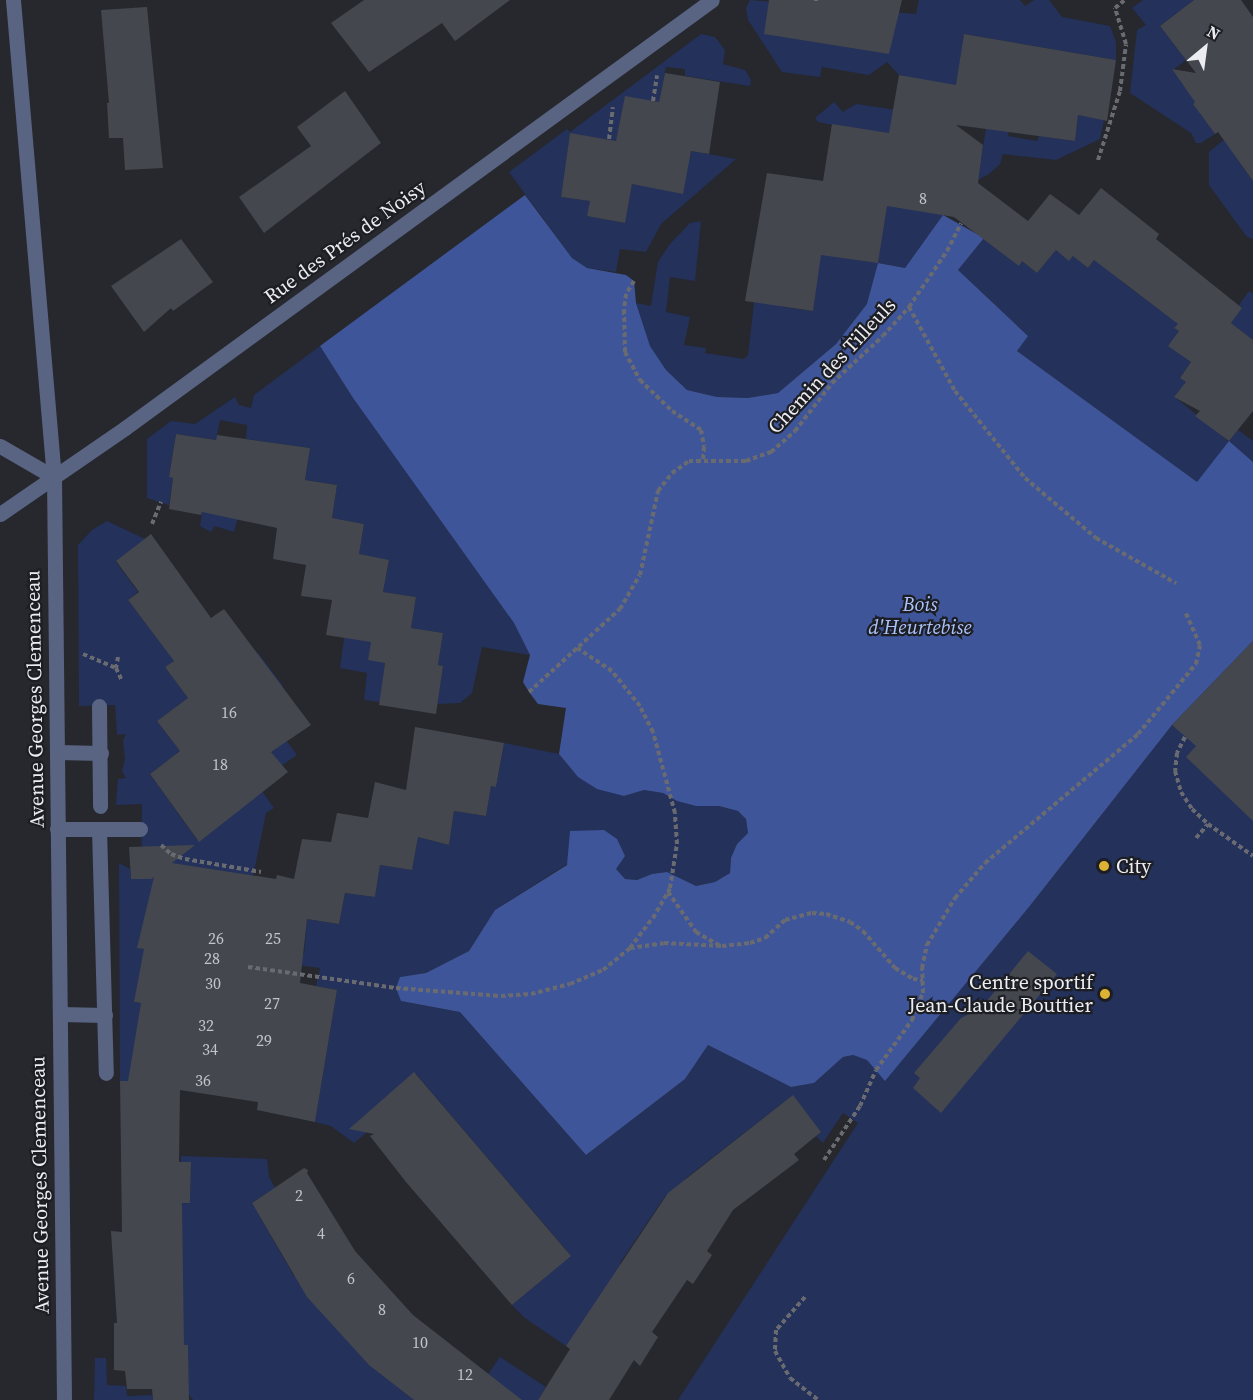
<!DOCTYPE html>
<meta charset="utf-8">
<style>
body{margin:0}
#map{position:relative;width:1253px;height:1400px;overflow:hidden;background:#26282e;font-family:"Source Serif 4",serif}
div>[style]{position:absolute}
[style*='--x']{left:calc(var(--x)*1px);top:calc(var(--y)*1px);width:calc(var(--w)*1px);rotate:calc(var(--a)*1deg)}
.green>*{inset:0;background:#23315b}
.forest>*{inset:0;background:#3f5599}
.building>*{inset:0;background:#44474e}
.path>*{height:4px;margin-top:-2px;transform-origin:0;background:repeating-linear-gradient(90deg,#696b70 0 4.5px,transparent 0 7.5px)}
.lane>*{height:15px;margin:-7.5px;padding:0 7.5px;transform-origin:7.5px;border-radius:7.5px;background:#596483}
.street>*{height:15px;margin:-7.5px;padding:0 7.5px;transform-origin:7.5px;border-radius:7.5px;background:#596483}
.dots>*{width:16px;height:16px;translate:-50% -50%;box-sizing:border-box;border:3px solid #1c1e24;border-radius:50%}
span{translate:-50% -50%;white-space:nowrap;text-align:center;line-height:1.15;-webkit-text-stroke:4.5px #1c1e24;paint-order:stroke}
.number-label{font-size:16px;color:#c2c4c8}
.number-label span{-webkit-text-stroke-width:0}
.street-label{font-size:20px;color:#ecedf1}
.park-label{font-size:20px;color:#abc2fb;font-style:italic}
.poi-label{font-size:20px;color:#ecedf1}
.left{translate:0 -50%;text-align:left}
.right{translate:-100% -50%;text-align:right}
.north{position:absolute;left:1175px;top:18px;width:60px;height:60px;-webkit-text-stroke:4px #1c1e24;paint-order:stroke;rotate:29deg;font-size:16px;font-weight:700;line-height:24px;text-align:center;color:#ecedf1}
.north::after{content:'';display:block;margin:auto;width:21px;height:27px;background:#ecedf1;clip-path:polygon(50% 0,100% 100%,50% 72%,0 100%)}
</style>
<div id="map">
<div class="green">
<div style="clip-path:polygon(750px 0,916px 14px,919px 0,1020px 0,1025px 6px,1034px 0,1049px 0,1062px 17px,1110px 26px,1116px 42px,1116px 60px,964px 34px,957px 87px,899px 75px,887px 62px,869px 75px,822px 67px,820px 77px,782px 72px,748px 20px,746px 8px)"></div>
<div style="clip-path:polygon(1143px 0,1194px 0,1160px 26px,1186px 60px,1173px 70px,1205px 95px,1193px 104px,1215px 134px,1201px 143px,1196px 143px,1191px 133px,1130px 93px,1137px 30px,1146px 25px,1132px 8px)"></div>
<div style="clip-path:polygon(701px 34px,715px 37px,725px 50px,723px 64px,745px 70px,751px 80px,750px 86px,685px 76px,685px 69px,666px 67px,659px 102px,616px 141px,570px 134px,561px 197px,590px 201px,588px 216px,624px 223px,632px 184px,648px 187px,650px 179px,673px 156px,690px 158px,691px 151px,736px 159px,661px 224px,646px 252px,620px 249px,616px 272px,587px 268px,572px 258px,509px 172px,567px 129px,570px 132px)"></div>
<div style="clip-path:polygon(834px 102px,843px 112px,856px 104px,896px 110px,891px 136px,818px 122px,815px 118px)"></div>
<div style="clip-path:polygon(990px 104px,1013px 108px,1008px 136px,1037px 141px,1039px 136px,1075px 141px,1078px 115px,1104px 120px,1100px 139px,1056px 160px,1003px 154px,1000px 164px,989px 174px,963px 188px,963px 157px,981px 159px)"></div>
<div style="clip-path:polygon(1230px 135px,1238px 160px,1250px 177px,1253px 175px,1253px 239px,1247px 237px,1209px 185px,1209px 152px)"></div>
<div style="clip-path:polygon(886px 199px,943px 215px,905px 268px,878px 263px,868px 304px,836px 344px,778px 393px,748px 398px,717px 397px,687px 390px,666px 370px,650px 346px,636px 303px,651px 306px,658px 262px,670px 244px,690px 223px,701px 221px,695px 281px,670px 277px,666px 312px,690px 317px,684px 345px,706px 348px,705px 353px,744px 359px,748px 355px,755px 295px,783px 307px,813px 311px,819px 252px,878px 262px)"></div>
<div style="clip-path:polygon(984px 238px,1019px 265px,1022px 261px,1037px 273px,1056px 250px,1069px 260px,1073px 256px,1088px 268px,1106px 245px,1121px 281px,1152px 304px,1186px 314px,1175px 328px,1179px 331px,1169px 346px,1191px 362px,1180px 378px,1186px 382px,1175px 397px,1228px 441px,1238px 430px,1253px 441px,1253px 462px,1229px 441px,1198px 483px,1017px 351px,1027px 335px,958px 270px)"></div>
<div style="clip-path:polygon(1249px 291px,1253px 294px,1253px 340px,1231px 323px,1242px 308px,1239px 305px)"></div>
<div style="clip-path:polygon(320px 346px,353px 398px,514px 623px,530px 655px,482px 647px,472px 693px,460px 703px,437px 704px,443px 666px,438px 665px,443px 633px,411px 628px,416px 597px,383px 592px,389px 561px,359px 554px,364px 524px,332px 518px,337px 485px,305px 480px,310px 448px,246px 439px,247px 425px,220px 420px,216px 440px,176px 434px,169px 476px,173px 478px,169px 505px,147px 498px,147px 439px,171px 421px,195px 424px,235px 397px,239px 405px,251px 408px,254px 395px)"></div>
<div style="clip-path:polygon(207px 483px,247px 521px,237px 520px,234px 532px,215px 526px,211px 532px,200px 526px)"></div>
<div style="clip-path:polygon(107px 521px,145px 539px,116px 562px,138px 592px,128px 600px,174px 661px,165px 667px,188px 698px,157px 721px,180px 751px,150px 774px,197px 840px,226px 677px,258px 653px,283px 686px,259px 704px,297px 755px,256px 783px,274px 808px,266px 813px,246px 911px,138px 945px,138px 948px,154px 951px,134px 1002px,150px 1004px,146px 1082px,120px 1081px,119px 863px,130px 869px,131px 879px,141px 879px,142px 804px,116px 805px,118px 779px,126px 778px,122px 771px,125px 759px,123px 741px,126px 734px,117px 735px,115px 705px,79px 706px,78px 545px,92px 530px)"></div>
<div style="clip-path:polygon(346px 624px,373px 629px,385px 663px,380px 702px,364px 700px,367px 673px,340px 668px)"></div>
<div style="clip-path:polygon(1253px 641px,1253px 1400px,678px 1400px,858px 1123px,843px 1113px,823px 1143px,816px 1136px,821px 1132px,792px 1096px,686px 1178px,679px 1202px,666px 1195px,620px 1263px,645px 1282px,566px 1346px,525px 1318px,512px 1305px,542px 1280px,567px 1251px,416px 1074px,377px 1124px,354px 1143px,331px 1126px,315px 1122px,337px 990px,316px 986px,320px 968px,297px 965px,304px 953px,307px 919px,339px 924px,345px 893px,375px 897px,380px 865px,412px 870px,418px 837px,449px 845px,454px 811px,486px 816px,491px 786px,496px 787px,504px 743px,559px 754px,578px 777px,624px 796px,644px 790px,663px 793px,677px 801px,696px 806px,719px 806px,738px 811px,746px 819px,748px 833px,737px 844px,731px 858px,730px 873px,715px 882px,695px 886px,667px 872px,652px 874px,637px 880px,625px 879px,616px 869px,567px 864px,495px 910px,469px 951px,426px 973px,400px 977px,401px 1001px,460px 1012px,586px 1155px,685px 1079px,708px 1045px,791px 1087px,814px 1083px,843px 1057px,853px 1055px,867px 1060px,885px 1080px,1029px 907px,1172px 725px)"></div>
<div style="clip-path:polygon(181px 1156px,267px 1159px,269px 1177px,275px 1188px,252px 1203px,294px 1276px,328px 1274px,306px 1295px,336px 1328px,399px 1350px,381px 1374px,414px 1400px,193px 1400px,152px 1344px,155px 1204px,190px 1203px,191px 1162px,181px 1162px)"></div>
<div style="clip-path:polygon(500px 1357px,546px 1387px,538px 1400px,488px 1400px,488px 1374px)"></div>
<div style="clip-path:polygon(95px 1358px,106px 1358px,107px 1385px,126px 1386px,127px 1396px,152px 1395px,153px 1400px,94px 1400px)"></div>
</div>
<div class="forest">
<div style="clip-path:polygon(525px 195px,572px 258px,587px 268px,626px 275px,634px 281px,636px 303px,650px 346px,666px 370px,687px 390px,717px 397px,748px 398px,778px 393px,836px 344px,867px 304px,878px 263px,905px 268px,943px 215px,984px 238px,958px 270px,1028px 336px,1017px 351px,1197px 482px,1229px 441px,1253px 462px,1253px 641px,1172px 725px,1029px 907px,885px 1081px,867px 1060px,853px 1055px,843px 1057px,814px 1083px,791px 1087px,708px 1045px,685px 1079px,586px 1155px,460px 1012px,401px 1001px,396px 988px,400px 977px,426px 973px,469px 951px,495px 910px,567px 865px,570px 831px,604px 830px,617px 839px,625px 856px,616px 869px,625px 879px,637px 880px,652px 874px,667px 872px,696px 886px,715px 882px,730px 873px,731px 858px,737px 844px,748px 833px,746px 819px,738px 811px,719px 806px,696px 806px,677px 801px,663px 793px,644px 790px,624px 796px,597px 789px,578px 777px,559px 754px,566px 708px,538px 704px,529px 692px,523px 682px,530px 655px,514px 623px,353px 398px,320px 346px)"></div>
</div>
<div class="building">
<div style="clip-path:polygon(364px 0,510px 0,455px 41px,442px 23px,369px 72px,331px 23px)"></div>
<div style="clip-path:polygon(769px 0,902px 0,889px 54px,764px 34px)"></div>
<div style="clip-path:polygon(1194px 0,1241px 0,1253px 17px,1253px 181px,1218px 132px,1215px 134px,1193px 104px,1195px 102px,1172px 69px,1196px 73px,1160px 26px)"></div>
<div style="clip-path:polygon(147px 7px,163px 168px,125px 170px,123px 138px,109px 138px,107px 103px,109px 103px,101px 10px)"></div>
<div style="clip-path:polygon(964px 34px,1116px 60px,1107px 121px,1078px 115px,1075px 141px,956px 125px,983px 145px,978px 183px,1028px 221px,1050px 194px,1079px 215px,1101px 188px,1159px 234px,1156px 239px,1242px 308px,1231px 323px,1253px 340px,1253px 411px,1229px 441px,1195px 416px,1200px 411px,1174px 397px,1186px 382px,1180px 378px,1191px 362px,1168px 346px,1179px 331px,1174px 328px,1178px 324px,1094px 260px,1088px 268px,1073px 256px,1069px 261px,1056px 250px,1037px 273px,1022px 261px,1019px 266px,954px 217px,887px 206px,878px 263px,821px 255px,813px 311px,745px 301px,767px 173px,823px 181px,832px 124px,889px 133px,899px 75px,956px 85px)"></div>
<div style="clip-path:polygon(665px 73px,720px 82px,709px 154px,691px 151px,683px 194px,632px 184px,625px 223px,587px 216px,590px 201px,561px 197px,570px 133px,616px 141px,625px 96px,659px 102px)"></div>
<div style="clip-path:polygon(345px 91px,381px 143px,264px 233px,239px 197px,311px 146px,297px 127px)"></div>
<div style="clip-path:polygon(181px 239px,213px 282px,173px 311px,171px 308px,144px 332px,111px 286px)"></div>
<div style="clip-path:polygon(176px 434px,216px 440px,217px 435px,310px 448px,305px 480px,337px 485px,332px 518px,364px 524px,359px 554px,389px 560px,383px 592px,416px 597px,411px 628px,443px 633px,438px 665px,443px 666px,436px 714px,379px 705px,385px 663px,368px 660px,371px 642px,326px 635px,332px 600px,301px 596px,306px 565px,273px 559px,277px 528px,202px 512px,201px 515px,169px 509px,173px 478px,169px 477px)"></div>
<div style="clip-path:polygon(151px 534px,211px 618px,224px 609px,311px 725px,271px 752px,288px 772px,199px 842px,150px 774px,180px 751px,157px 721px,188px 698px,165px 667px,174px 661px,128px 600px,139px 592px,116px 561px)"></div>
<div style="clip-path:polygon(1253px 641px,1253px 821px,1186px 757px,1196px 746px,1172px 725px)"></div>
<div style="clip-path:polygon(415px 727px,504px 743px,496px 787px,491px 786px,486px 816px,454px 811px,449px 845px,418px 837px,412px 870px,380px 865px,375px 897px,345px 893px,339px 924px,307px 919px,300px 983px,337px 990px,315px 1122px,257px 1110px,258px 1102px,180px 1090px,179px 1162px,191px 1162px,190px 1203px,182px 1203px,184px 1345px,188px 1345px,189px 1400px,153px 1400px,152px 1389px,127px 1389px,125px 1371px,114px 1370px,114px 1323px,117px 1323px,111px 1231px,122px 1232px,120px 1081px,128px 1081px,141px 1003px,134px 1002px,144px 949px,137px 948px,154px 877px,151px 879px,131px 879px,129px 847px,195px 845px,172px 863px,276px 879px,277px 875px,294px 879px,302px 839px,331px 842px,337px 813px,368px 818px,375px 782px,406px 790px)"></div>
<div style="clip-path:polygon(1028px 951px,1057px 974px,941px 1113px,913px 1088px,920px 1078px,914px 1073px,961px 1018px,981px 1008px)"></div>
<div style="clip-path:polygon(414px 1072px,571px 1256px,512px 1305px,406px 1182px,370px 1136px,374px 1134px,349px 1129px)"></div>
<div style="clip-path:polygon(793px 1095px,821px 1132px,794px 1154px,799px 1160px,733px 1210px,707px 1251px,712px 1255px,693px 1284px,687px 1280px,652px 1332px,658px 1337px,640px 1366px,634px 1360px,609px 1400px,538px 1400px,570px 1349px,566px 1346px,668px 1193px)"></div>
<div style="clip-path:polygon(304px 1168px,308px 1170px,307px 1173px,355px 1251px,413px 1315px,522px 1400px,414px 1400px,369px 1365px,307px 1297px,252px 1203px)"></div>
</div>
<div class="path">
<div style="--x:816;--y:1;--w:1;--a:-90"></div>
<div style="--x:653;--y:101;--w:26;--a:-81"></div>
<div style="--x:609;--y:139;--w:32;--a:-83"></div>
<div style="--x:1098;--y:160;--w:72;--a:-72.3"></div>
<div style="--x:1120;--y:91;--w:47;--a:-82.7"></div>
<div style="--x:1126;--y:44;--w:38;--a:-107"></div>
<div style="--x:1115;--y:8;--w:13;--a:-39"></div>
<div style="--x:634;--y:281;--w:15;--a:122"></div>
<div style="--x:626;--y:294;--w:16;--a:97"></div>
<div style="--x:624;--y:310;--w:42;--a:88.6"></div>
<div style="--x:625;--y:352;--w:32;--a:62"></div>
<div style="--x:640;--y:380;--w:45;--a:44.1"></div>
<div style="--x:672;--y:411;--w:35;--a:33"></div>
<div style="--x:701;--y:430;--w:17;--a:80"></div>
<div style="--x:704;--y:447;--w:13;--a:94"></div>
<div style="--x:909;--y:307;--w:96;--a:61.3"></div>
<div style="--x:955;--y:391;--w:112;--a:51.2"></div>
<div style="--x:1025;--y:478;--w:93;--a:40.2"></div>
<div style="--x:1096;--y:538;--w:92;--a:29.4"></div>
<div style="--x:152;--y:524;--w:24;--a:-68"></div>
<div style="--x:83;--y:654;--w:36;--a:23"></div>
<div style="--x:118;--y:657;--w:11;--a:100"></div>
<div style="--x:116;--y:668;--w:14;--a:65"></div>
<div style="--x:529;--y:692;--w:123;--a:-42.4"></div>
<div style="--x:620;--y:609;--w:39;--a:-60"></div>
<div style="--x:640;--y:575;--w:86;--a:-77.9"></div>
<div style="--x:658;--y:491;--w:23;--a:-52"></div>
<div style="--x:672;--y:473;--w:21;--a:-35"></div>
<div style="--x:689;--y:461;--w:57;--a:0"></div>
<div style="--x:746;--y:461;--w:27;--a:-20"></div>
<div style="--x:771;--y:452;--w:32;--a:-41"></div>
<div style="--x:795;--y:431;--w:61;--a:-52.4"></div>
<div style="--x:832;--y:383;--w:69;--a:-42.7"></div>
<div style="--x:883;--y:336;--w:39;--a:-48"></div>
<div style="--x:909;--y:307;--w:68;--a:-55.8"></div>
<div style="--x:947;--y:251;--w:31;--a:-63"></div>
<div style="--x:1185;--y:737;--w:18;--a:117"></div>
<div style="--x:1177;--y:753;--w:18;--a:96"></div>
<div style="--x:1175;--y:771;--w:22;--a:74"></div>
<div style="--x:1181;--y:792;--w:20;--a:57"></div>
<div style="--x:1192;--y:809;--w:22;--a:43"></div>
<div style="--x:1196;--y:838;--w:18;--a:-49"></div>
<div style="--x:1208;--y:824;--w:55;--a:35.4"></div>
<div style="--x:161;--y:845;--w:13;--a:42"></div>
<div style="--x:171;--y:854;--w:15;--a:20"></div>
<div style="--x:185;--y:859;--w:77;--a:9.7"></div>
<div style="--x:668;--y:892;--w:49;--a:55"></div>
<div style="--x:696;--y:932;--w:28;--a:30"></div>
<div style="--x:630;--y:948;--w:34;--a:-8"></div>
<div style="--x:664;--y:943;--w:58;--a:3"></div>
<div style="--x:722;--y:946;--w:28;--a:-6"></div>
<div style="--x:750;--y:943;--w:16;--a:-18"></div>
<div style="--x:765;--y:938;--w:27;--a:-42"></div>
<div style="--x:785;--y:920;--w:28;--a:-15"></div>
<div style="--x:812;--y:913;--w:14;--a:4"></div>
<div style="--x:826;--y:914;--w:25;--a:18"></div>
<div style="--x:850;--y:922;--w:16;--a:35"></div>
<div style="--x:863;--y:931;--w:49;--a:49.1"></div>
<div style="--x:895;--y:968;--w:21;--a:31"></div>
<div style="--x:913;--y:979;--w:10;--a:6"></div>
<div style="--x:248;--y:967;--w:149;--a:8.1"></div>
<div style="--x:396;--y:988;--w:105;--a:4.4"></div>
<div style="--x:501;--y:996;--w:30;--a:-4"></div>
<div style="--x:531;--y:994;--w:40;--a:-14.4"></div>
<div style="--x:570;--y:984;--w:36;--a:-23"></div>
<div style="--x:603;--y:970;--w:35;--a:-39"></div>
<div style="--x:630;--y:948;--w:38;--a:-53"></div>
<div style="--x:653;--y:918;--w:34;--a:-60"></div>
<div style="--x:670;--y:888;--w:45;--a:-81"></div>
<div style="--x:677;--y:844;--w:31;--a:-94"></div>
<div style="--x:675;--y:813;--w:84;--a:-105.2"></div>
<div style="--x:653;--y:732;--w:29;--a:-117"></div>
<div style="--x:640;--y:706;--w:45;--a:-128.7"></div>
<div style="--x:612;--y:671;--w:42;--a:-146.7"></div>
<div style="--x:824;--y:1160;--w:65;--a:-56.3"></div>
<div style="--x:860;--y:1106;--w:39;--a:-66"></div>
<div style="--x:876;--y:1070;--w:62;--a:-54.2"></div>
<div style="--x:912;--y:1020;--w:29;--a:-68"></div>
<div style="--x:923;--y:993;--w:25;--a:-92"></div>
<div style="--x:922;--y:968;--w:24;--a:-78"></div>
<div style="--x:927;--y:945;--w:55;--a:-59.2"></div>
<div style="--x:955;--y:898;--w:46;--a:-49.4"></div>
<div style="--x:985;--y:863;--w:200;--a:-40.1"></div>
<div style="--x:1138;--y:734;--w:91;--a:-50.4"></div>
<div style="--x:1196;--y:664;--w:19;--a:-78"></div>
<div style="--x:1200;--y:645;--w:36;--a:-114"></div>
<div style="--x:805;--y:1297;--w:44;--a:131.3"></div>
<div style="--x:776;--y:1330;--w:21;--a:93"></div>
<div style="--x:775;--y:1351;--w:31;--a:61"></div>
<div style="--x:790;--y:1378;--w:36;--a:38"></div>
</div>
<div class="lane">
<div style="--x:99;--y:706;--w:100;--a:89.4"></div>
<div style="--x:57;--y:752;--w:44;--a:1.3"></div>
<div style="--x:57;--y:829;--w:83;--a:0"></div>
<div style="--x:99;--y:829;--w:244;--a:88.4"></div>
<div style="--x:60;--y:1014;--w:45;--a:1.3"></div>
</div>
<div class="street">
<div style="--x:13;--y:0;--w:479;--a:85.1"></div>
<div style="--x:54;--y:477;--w:923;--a:89.38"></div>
<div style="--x:0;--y:446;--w:62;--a:29.9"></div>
<div style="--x:0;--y:514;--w:152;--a:-34.5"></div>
<div style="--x:125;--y:428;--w:726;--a:-36.1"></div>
</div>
<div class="dots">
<div style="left:1104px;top:866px;background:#ddb133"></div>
<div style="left:1105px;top:994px;background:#ddb133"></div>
</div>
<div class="number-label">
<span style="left:923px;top:198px">8</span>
<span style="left:229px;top:712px">16</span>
<span style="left:220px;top:764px">18</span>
<span style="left:216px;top:938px">26</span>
<span style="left:273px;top:938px">25</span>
<span style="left:212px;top:958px">28</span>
<span style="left:213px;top:983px">30</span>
<span style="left:272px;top:1003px">27</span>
<span style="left:206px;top:1025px">32</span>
<span style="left:264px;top:1040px">29</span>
<span style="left:210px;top:1049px">34</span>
<span style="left:203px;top:1080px">36</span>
<span style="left:299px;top:1195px">2</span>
<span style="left:321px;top:1233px">4</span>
<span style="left:351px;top:1278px">6</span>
<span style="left:382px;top:1309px">8</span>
<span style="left:420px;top:1342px">10</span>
<span style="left:465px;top:1374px">12</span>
</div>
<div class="street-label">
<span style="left:345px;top:242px;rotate:-36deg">Rue des Prés de Noisy</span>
<span style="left:832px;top:366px;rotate:-47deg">Chemin des Tilleuls</span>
<span style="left:35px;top:699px;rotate:-91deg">Avenue Georges Clemenceau</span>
<span style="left:40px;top:1185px;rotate:-91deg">Avenue Georges Clemenceau</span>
</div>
<div class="park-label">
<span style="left:920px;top:616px">Bois<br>d'Heurtebise</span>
</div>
<div class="poi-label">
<span class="left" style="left:1116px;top:866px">City</span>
<span class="right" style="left:1093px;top:994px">Centre sportif<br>Jean-Claude Bouttier</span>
</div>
<div class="north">N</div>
</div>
